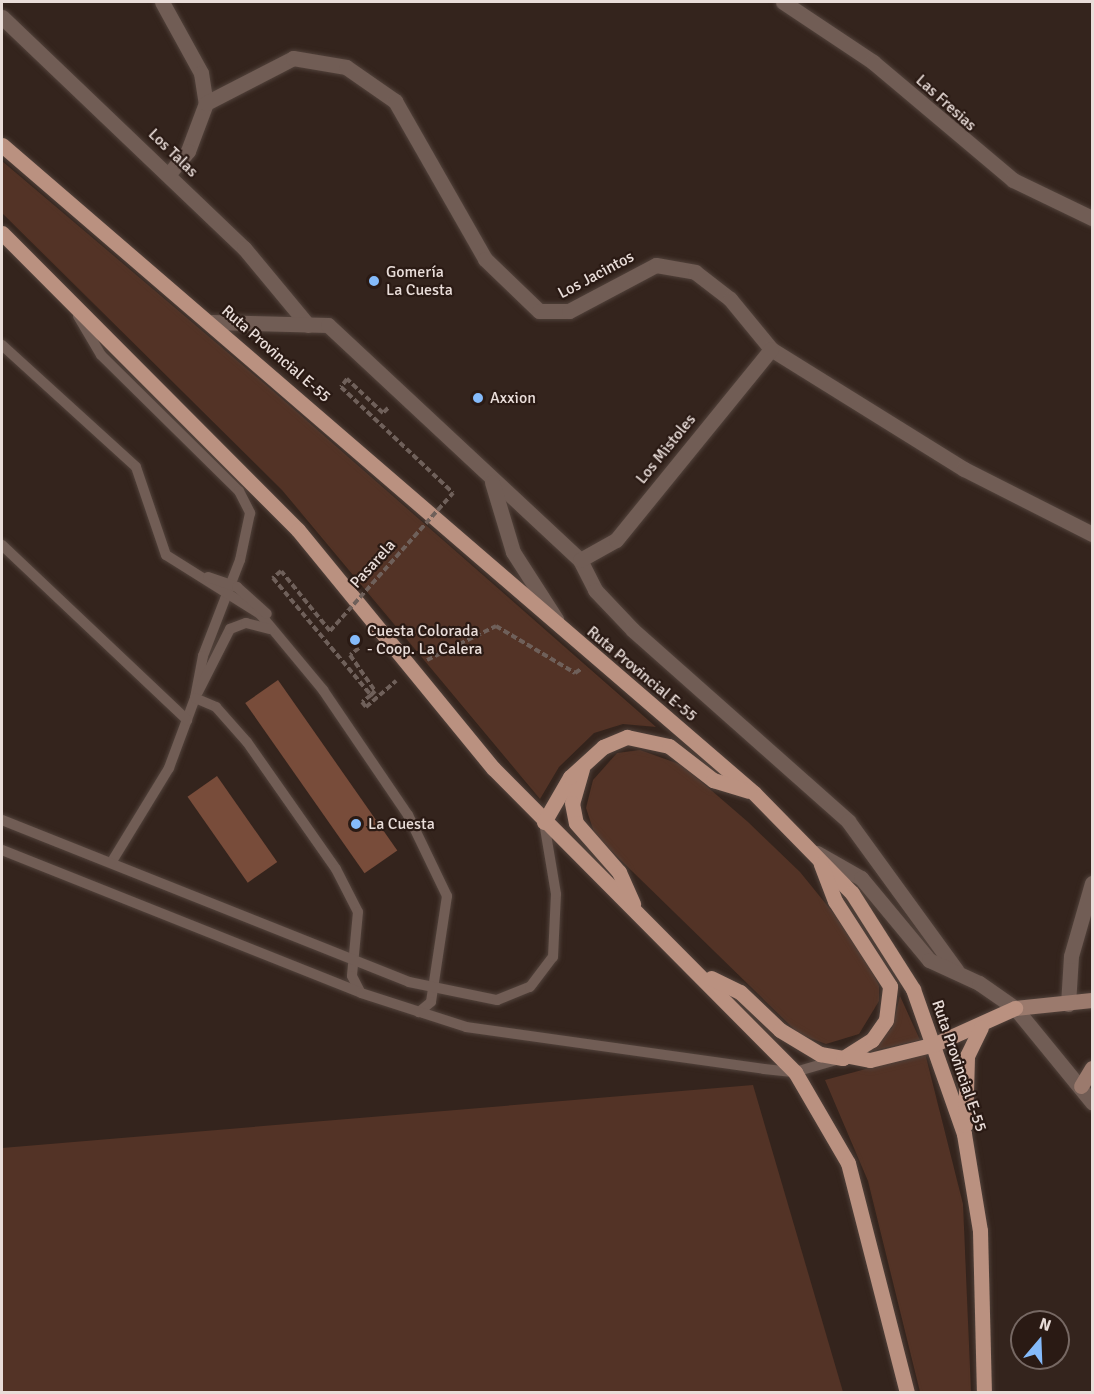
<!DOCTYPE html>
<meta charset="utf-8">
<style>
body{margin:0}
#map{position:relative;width:1094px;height:1394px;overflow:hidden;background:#34241d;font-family:Signika,sans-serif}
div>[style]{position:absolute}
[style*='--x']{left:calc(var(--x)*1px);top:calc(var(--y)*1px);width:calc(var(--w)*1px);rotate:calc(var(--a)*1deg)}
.green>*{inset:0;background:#533326}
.building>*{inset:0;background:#784c3a;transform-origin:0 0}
.path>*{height:4px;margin-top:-2px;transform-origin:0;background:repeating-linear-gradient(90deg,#6f605a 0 6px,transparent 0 9px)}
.roads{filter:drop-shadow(0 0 2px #51423b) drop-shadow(0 0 2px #51423b)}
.lane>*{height:10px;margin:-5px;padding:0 5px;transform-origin:5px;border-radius:5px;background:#715d55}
.street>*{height:15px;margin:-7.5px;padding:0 7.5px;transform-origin:7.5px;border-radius:7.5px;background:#715d55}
.secondary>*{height:15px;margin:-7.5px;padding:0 7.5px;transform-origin:7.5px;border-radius:7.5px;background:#9b7a6d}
.primary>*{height:15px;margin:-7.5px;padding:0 7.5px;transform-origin:7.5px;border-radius:7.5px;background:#ba9180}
.path-bridge>*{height:4px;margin-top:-2px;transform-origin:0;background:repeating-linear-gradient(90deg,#6f605a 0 6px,transparent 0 9px)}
.dots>*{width:16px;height:16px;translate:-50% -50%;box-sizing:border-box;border:3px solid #2a1a14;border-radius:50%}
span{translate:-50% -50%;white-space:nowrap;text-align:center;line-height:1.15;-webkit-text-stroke:4.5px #2a1a14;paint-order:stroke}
.street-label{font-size:16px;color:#e9ddd9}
.poi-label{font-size:16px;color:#e9ddd9}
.left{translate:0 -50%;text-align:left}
.frame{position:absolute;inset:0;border:3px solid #e9ddd9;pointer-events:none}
.north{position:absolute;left:1010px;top:1310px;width:60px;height:60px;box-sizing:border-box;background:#2a1a14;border:2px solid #766863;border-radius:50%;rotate:19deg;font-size:16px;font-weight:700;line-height:24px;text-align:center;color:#e9ddd9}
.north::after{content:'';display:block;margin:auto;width:21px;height:27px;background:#85bbfb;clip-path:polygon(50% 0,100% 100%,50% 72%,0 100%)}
</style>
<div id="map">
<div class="green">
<div style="clip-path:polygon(2px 161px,272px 390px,656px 727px,623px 724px,594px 733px,559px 767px,540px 799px,282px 490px,2px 213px)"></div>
<div style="clip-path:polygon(640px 750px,682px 765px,748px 822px,800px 872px,861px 947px,879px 986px,879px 1001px,859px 1034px,826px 1044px,799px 1034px,595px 835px,586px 808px,593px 780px,617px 753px)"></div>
<div style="clip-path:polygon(900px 996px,920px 1040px,867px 1052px,892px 1028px)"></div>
<div style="clip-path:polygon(925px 1053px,963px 1204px,971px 1392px,920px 1392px,868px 1181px,825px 1080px)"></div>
<div style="clip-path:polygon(753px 1085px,843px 1392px,2px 1392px,2px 1148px)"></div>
</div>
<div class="building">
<div style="left:278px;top:680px;width:208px;height:40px;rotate:55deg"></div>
<div style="left:217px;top:776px;width:105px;height:36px;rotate:55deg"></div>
</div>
<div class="path">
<div style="--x:388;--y:408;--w:7;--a:135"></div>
<div style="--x:383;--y:413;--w:50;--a:-136.6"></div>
<div style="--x:347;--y:379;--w:10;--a:127"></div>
<div style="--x:341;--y:387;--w:154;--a:43.4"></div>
<div style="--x:330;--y:631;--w:77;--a:-129.2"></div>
<div style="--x:281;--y:571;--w:11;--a:139"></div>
<div style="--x:273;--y:578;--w:153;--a:50.1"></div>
<div style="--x:371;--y:695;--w:11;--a:142"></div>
<div style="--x:362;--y:702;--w:6;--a:51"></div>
<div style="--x:366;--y:707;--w:40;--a:-41"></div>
<div style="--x:359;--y:648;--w:11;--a:142"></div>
<div style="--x:350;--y:655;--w:44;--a:55.2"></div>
<div style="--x:375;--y:691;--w:6;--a:135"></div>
<div style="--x:427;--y:660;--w:77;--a:-26.2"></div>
<div style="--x:496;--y:626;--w:92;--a:30.7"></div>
<div style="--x:575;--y:673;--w:7;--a:-34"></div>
</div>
<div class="roads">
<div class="lane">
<div style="--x:78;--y:316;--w:45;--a:59.5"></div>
<div style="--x:101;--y:355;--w:194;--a:44.6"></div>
<div style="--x:239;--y:491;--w:25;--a:63"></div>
<div style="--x:250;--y:513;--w:48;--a:102"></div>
<div style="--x:240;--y:560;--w:103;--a:111.1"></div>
<div style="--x:203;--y:656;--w:43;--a:100.8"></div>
<div style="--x:195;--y:698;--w:75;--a:110.4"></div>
<div style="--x:169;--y:768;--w:111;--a:121.4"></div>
<div style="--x:2;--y:345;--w:181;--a:42.3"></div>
<div style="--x:136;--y:467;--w:93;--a:71.2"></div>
<div style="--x:166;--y:555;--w:111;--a:32.1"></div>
<div style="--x:260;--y:614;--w:99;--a:50.3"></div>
<div style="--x:323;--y:690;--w:151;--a:55.8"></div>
<div style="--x:408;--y:815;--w:90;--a:64.3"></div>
<div style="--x:447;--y:896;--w:107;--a:98.6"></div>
<div style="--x:431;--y:1002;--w:16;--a:140"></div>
<div style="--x:2;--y:545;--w:255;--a:43.4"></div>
<div style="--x:208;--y:577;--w:31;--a:19"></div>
<div style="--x:237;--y:587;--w:40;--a:42"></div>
<div style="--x:198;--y:692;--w:71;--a:-63.1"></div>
<div style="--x:230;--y:629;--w:17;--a:-21"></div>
<div style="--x:246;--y:623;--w:25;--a:14"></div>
<div style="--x:195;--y:698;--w:23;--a:23"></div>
<div style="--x:216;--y:707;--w:47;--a:48.5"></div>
<div style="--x:247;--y:742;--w:155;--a:55"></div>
<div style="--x:336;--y:869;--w:48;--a:62.9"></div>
<div style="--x:358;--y:912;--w:64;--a:95.4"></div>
<div style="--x:352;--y:976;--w:18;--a:63"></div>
<div style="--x:2;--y:820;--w:438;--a:21.7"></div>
<div style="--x:409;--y:982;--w:90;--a:11.6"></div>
<div style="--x:497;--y:1000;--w:35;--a:-22"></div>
<div style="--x:530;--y:987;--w:38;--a:-53"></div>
<div style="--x:553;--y:957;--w:63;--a:-87.3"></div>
<div style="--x:556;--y:894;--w:73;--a:-99.5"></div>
<div style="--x:2;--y:850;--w:386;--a:21.7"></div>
<div style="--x:361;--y:993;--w:110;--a:17.9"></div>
<div style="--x:466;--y:1027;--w:301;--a:8"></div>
<div style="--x:764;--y:1069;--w:31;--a:6"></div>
<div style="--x:795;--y:1072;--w:50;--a:-16.3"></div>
</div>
<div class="street">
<div style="--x:162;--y:2;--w:81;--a:61.2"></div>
<div style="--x:201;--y:73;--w:30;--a:81"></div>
<div style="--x:206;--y:103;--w:51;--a:110.6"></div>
<div style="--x:188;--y:151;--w:30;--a:130"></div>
<div style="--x:783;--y:2;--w:108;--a:33.7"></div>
<div style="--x:873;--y:62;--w:183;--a:40.1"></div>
<div style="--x:1013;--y:180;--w:88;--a:25.7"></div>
<div style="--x:2;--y:17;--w:335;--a:43.7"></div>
<div style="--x:244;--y:248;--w:100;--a:50.3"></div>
<div style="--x:206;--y:103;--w:98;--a:-27.3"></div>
<div style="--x:293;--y:58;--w:54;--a:9.6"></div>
<div style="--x:346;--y:67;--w:60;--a:34.8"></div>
<div style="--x:395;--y:101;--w:182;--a:60.3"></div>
<div style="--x:485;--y:259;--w:75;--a:43.9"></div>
<div style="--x:539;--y:311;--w:30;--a:0"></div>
<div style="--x:569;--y:311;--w:98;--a:-27.9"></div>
<div style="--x:656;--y:265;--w:40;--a:10"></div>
<div style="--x:695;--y:272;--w:44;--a:37.6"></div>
<div style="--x:730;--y:299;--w:65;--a:50.6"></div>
<div style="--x:771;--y:349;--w:227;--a:31.9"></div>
<div style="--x:964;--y:469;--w:144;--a:26.9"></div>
<div style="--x:212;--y:322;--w:116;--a:1.5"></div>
<div style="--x:328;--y:325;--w:345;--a:43"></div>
<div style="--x:580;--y:560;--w:34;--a:63"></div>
<div style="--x:595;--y:590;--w:55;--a:46.5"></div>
<div style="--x:633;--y:630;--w:288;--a:41.6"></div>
<div style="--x:848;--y:821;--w:185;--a:54"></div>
<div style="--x:492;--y:482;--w:73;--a:73.3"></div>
<div style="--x:513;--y:552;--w:80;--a:57.3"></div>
<div style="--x:580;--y:560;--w:41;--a:-29.1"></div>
<div style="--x:616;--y:540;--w:246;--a:-50.9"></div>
<div style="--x:817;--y:853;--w:51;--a:29.6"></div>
<div style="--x:861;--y:878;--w:107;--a:50.3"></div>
<div style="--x:929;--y:960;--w:55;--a:24.7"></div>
<div style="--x:979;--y:983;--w:44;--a:34.8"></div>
<div style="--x:1015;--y:1008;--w:122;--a:50.7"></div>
<div style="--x:1068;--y:1004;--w:48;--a:-86.4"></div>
<div style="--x:1071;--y:956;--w:76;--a:-74"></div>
</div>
<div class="secondary">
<div style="--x:1015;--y:1008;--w:77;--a:-5.9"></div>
<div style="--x:1081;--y:1086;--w:21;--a:-59"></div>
</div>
<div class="primary">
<div style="--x:2;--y:145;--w:993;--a:40.75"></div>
<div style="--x:754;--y:793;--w:140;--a:45.6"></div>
<div style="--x:852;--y:893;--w:114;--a:57.6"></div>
<div style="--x:913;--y:989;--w:154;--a:70.6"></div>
<div style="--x:964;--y:1134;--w:98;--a:80.6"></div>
<div style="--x:980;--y:1231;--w:161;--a:88.6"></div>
<div style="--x:2;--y:233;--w:419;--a:45.1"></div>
<div style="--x:298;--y:530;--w:308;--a:50.7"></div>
<div style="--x:493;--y:768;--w:429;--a:45.2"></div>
<div style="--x:795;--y:1072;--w:105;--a:59.8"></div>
<div style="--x:848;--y:1163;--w:236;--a:75.6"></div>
<div style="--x:582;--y:769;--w:35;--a:106"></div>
<div style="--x:572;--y:803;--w:20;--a:79"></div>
<div style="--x:576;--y:823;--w:65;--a:48.7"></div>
<div style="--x:619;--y:872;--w:35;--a:66"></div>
<div style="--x:544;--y:822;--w:52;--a:-60"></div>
<div style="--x:570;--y:777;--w:45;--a:-42.3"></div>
<div style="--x:603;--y:747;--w:26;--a:-23"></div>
<div style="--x:627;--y:737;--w:43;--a:12.1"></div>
<div style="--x:669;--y:746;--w:56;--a:37.7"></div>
<div style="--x:713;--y:780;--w:37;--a:17"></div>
<div style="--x:711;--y:978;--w:32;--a:26"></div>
<div style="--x:740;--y:992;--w:55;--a:43.5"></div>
<div style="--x:780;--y:1030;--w:47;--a:31"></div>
<div style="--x:820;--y:1054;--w:23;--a:10"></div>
<div style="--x:843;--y:1058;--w:34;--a:-32"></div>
<div style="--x:872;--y:1040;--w:24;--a:-55"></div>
<div style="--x:886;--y:1020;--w:34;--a:-83"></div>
<div style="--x:890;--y:986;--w:101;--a:-122.9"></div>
<div style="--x:835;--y:901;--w:40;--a:-111"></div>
<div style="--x:849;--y:1056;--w:21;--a:11"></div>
<div style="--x:870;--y:1060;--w:67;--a:-13.8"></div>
<div style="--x:935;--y:1044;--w:88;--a:-24.2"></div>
<div style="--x:965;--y:1125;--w:69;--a:-88.3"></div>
<div style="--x:967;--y:1056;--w:32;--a:-64"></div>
</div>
</div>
<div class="path-bridge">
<div style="--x:330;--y:631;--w:185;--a:-48.3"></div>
</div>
<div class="dots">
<div style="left:374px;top:281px;background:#85bbfb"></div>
<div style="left:478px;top:398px;background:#85bbfb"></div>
<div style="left:355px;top:640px;background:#85bbfb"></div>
<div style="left:356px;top:824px;background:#85bbfb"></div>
</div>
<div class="street-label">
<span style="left:946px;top:103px;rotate:42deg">Las Fresias</span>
<span style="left:173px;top:153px;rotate:44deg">Los Talas</span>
<span style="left:596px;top:275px;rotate:-28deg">Los Jacintos</span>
<span style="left:276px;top:354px;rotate:41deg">Ruta Provincial E-55</span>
<span style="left:666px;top:449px;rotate:-51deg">Los Mistoles</span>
<span style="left:373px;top:564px;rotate:-48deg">Pasarela</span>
<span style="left:642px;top:674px;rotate:40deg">Ruta Provincial E-55</span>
<span style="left:959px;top:1066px;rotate:71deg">Ruta Provincial E-55</span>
</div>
<div class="poi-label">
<span class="left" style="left:386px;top:281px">Gomería<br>La Cuesta</span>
<span class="left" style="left:490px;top:398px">Axxion</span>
<span class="left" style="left:367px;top:640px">Cuesta Colorada<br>- Coop. La Calera</span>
<span class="left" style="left:368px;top:824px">La Cuesta</span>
</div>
<div class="frame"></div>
<div class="north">N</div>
</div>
